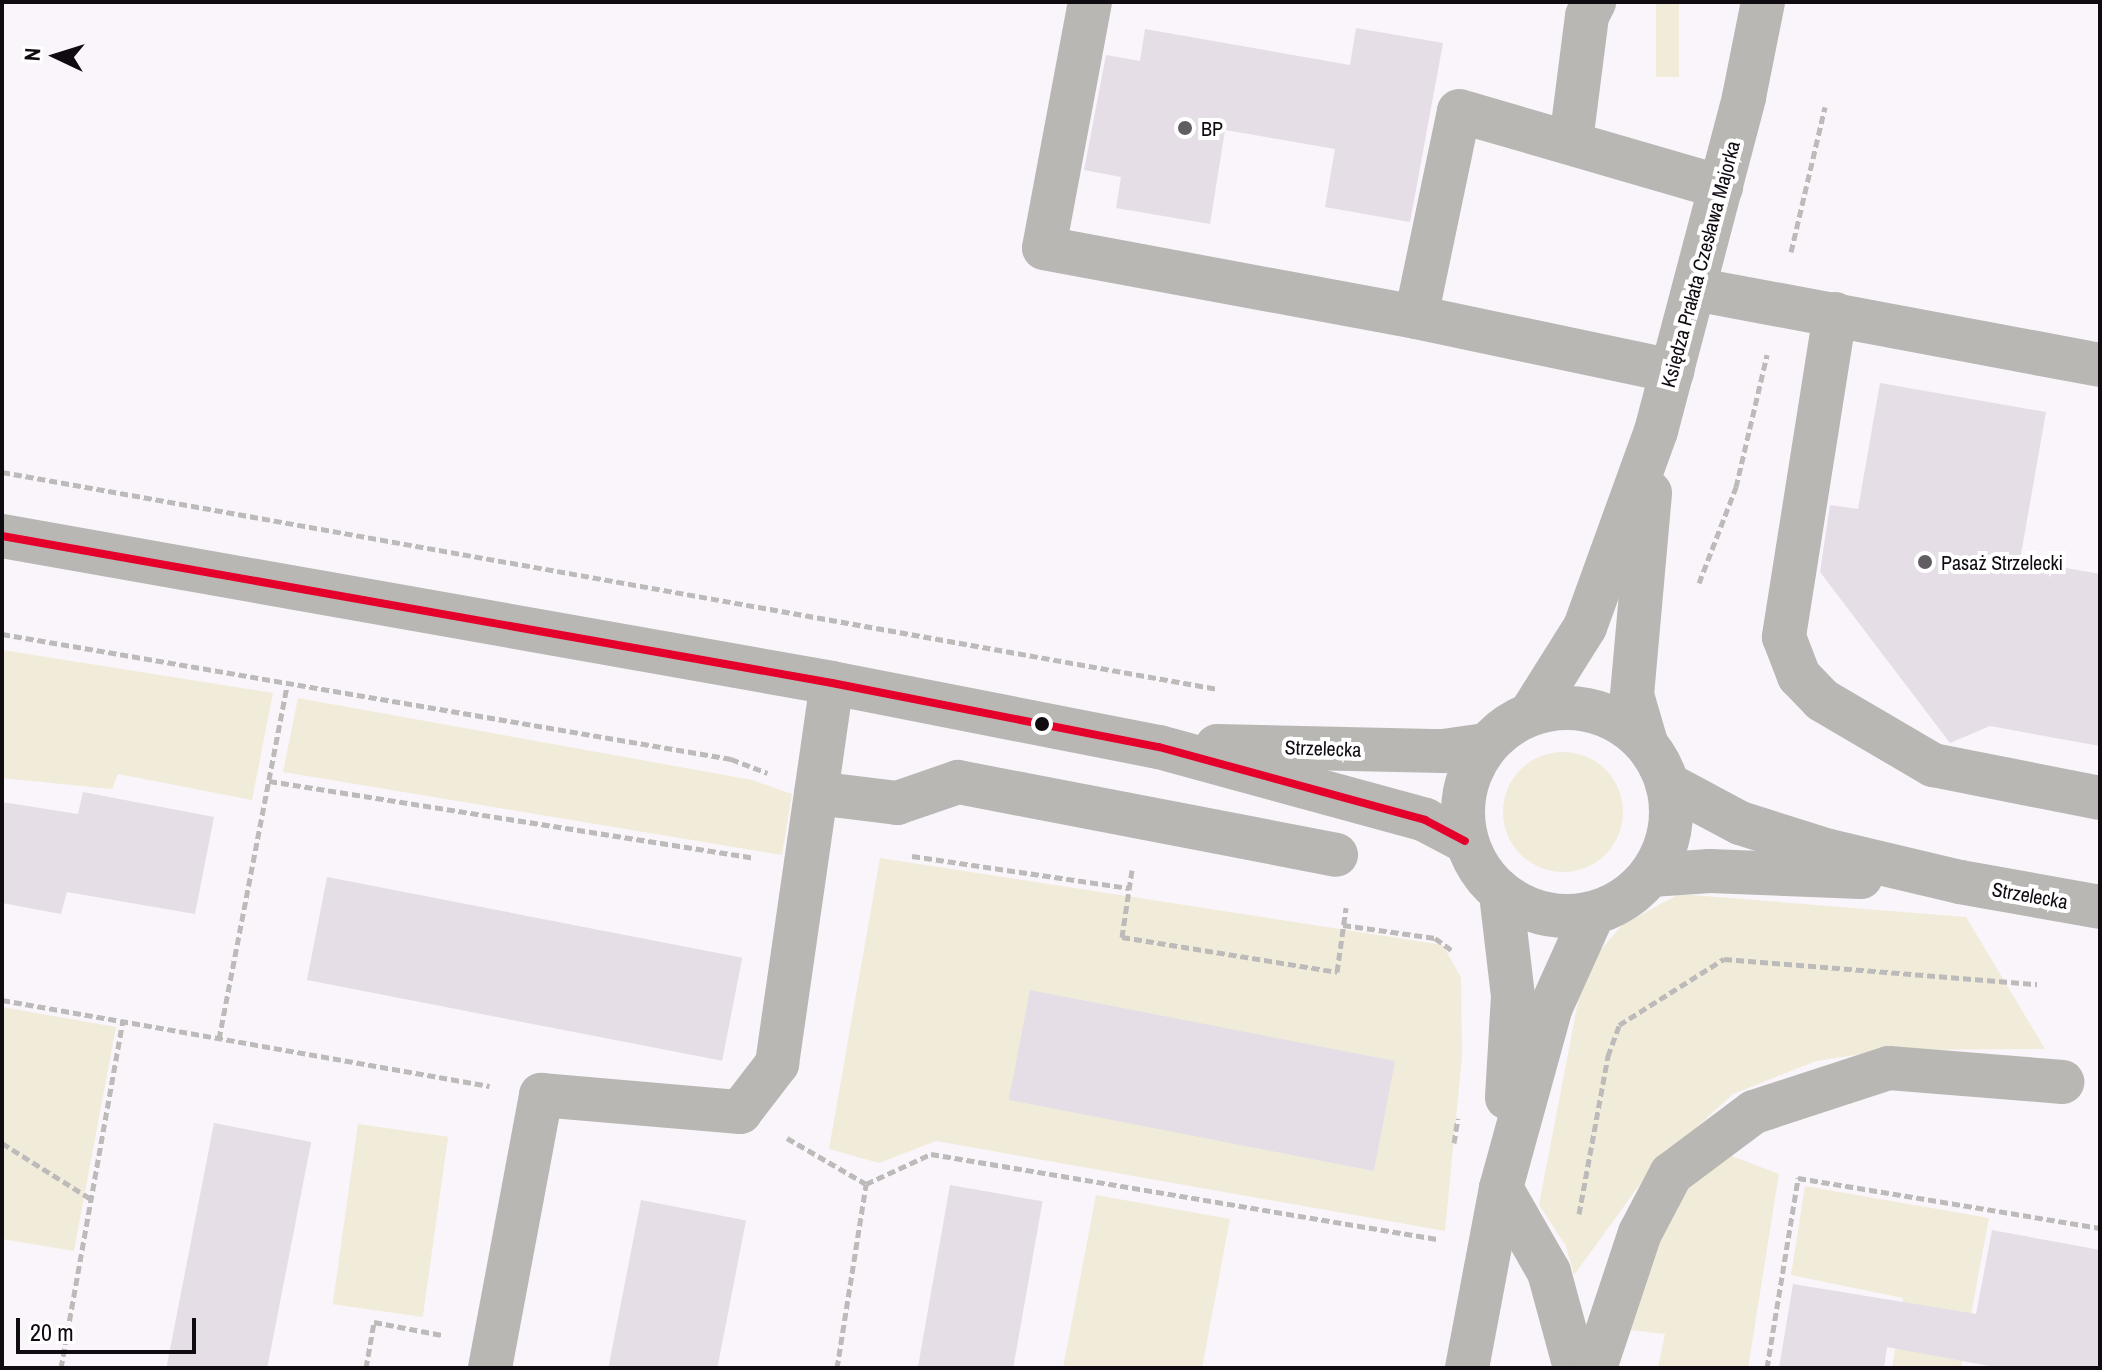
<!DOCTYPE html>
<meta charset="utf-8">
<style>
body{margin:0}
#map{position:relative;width:2102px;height:1370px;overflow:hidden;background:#f9f5fa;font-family:"Archivo Narrow",sans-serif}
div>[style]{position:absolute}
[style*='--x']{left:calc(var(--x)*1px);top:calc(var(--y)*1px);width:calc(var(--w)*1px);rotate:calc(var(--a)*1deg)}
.green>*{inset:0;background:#f1ecda;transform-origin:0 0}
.round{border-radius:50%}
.building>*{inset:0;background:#e5dee7;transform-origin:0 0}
.path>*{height:5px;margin-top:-2.5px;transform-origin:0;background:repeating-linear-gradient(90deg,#bdbaba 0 8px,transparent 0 12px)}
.minor>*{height:44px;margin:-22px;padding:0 22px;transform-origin:22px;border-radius:22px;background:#b8b7b4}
.minor>.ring{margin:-22px;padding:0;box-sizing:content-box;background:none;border:44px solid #b8b7b4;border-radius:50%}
.bus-1>*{height:8px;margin:-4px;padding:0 4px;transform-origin:4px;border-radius:4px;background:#e4002b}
.dots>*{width:22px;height:22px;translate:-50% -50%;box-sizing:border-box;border:4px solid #fff;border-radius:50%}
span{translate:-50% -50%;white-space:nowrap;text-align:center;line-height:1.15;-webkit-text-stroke:8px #fff;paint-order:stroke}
.poi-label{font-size:20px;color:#100a11}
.left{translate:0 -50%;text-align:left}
.street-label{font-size:20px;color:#100a11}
.frame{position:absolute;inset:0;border:4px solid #100a11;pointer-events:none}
.north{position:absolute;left:16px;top:16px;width:80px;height:80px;-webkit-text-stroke:6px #fff;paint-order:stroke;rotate:274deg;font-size:22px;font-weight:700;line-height:32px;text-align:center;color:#100a11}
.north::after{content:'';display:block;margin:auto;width:28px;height:36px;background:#100a11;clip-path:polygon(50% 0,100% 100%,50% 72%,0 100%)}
.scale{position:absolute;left:16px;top:1318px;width:180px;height:36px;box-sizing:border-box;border:4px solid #100a11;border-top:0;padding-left:10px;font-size:24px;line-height:28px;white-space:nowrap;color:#100a11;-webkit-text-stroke:6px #fff;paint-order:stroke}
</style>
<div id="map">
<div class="green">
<div style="left:1656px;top:2px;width:23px;height:75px"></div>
<div style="clip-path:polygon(2px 650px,273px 693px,252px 800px,118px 774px,112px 789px,2px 778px)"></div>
<div style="clip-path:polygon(298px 698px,752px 780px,792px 794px,782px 855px,283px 772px)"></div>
<div class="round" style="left:1503px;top:752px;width:120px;height:120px"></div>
<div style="clip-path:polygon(880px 858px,1443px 945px,1461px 978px,1462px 1056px,1445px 1231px,936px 1141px,879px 1163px,829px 1149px)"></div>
<div style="clip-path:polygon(1679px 894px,1966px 917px,2045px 1049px,1888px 1050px,1816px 1061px,1733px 1094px,1651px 1169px,1574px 1275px,1566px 1246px,1539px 1205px,1584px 970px,1622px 925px)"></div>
<div style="clip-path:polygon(2px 1007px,116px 1027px,74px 1251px,2px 1239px)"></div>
<div style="left:358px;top:1124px;width:91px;height:182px;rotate:8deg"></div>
<div style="clip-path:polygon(1703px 1145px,1779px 1174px,1748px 1368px,1658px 1368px,1665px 1334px,1621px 1329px)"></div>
<div style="clip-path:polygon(1805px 1186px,1989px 1218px,1961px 1368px,1892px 1368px,1903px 1298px,1791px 1275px)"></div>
<div style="clip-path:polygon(1096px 1195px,1230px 1219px,1202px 1368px,1063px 1368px)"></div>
</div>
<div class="building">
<div style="clip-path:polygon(1356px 28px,1443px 43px,1410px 222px,1325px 207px,1335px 149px,1225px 130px,1210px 224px,1116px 208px,1121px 177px,1084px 170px,1106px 55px,1140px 61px,1145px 29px,1350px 65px)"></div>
<div style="clip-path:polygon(1880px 383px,2046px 412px,2020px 560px,2100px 574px,2100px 746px,1990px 726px,1950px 743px,1820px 572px,1830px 505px,1858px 509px)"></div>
<div style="clip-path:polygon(83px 792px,214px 817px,195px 914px,67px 892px,61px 914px,2px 903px,2px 802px,78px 814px)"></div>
<div style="left:327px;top:877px;width:423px;height:105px;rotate:11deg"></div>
<div style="left:1030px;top:990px;width:372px;height:112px;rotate:11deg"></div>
<div style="left:214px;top:1123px;width:99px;height:249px;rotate:11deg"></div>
<div style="left:950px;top:1185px;width:94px;height:186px;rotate:10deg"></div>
<div style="left:641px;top:1200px;width:107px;height:171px;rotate:11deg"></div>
<div style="clip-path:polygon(1992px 1230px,2100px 1250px,2100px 1368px,2000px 1368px,1887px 1347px,1884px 1368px,1779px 1368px,1793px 1284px,1976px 1314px)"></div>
</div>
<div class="path">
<div style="--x:1791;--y:252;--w:149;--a:-76.8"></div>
<div style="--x:2;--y:472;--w:1235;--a:10.12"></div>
<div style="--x:1699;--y:583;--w:103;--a:-68.9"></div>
<div style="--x:1736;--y:487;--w:136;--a:-76.8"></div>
<div style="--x:2;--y:634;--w:740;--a:9.73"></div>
<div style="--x:731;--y:759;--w:39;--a:21"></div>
<div style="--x:269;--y:781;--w:491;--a:9"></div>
<div style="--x:912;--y:856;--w:220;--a:8.4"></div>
<div style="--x:1132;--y:870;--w:68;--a:98.5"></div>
<div style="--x:1122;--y:937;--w:218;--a:9.2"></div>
<div style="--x:1337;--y:972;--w:65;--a:-82"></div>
<div style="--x:1343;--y:925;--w:93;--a:8"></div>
<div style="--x:1435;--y:938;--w:22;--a:36"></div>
<div style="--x:2;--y:1000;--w:495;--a:10"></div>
<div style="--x:219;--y:1039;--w:359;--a:-79.1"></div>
<div style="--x:787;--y:1138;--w:91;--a:30.2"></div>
<div style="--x:2;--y:1143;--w:105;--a:32.2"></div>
<div style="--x:1454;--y:1143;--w:25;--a:-81"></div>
<div style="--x:1579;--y:1214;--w:161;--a:-79.6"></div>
<div style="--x:1608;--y:1056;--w:33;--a:-70"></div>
<div style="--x:1619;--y:1025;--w:124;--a:-32.2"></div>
<div style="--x:1724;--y:959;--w:314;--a:4.6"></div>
<div style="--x:61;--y:1368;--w:352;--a:-79.9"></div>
<div style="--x:366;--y:1368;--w:47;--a:-80.1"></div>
<div style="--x:374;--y:1322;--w:69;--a:10.8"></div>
<div style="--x:837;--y:1368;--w:186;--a:-81"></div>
<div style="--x:866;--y:1184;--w:72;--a:-24.8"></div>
<div style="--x:931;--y:1154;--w:513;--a:9.54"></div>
<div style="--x:1767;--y:1368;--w:193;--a:-80.7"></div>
<div style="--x:1798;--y:1178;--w:306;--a:9.4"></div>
</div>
<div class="minor">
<div style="--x:1090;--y:2;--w:250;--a:100.6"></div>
<div style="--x:1044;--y:248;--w:378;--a:10.5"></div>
<div style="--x:1416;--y:317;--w:262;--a:11.9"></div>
<div style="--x:1571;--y:141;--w:126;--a:-82.7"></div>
<div style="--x:1587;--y:16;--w:16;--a:-63"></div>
<div style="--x:1694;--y:289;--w:413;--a:10.6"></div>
<div style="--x:1835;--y:314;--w:327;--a:99"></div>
<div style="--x:1784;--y:637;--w:42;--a:69"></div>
<div style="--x:1799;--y:676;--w:33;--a:46"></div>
<div style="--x:1822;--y:700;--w:129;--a:30.4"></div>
<div style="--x:1933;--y:765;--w:170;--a:11.2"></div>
<div style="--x:1416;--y:317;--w:210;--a:-78.2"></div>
<div style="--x:1459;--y:111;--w:273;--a:16.2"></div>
<div style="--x:2;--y:536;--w:843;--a:10.04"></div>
<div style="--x:832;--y:683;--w:333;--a:11.1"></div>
<div style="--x:1159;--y:747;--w:276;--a:15.3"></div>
<div style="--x:1425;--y:820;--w:45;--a:27.7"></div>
<div class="ring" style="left:1463px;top:708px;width:164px;height:164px"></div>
<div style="--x:1531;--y:713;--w:102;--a:-57.9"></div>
<div style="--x:1585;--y:627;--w:208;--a:-70.1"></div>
<div style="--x:1656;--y:431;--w:345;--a:-75.2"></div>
<div style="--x:1744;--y:97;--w:97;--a:-78.7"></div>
<div style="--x:1646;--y:743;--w:50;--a:-106.3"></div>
<div style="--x:1632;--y:695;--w:203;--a:-84.9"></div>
<div style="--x:1217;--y:746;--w:226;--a:1.3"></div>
<div style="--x:1443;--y:751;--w:43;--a:-7.9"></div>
<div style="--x:1667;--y:784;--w:83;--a:28.1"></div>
<div style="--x:1740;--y:823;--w:93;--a:17.5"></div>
<div style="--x:1829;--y:851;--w:135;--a:13.3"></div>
<div style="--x:1960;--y:882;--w:142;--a:10.1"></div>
<div style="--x:816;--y:793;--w:82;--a:7"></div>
<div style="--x:897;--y:803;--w:65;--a:-19"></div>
<div style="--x:958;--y:782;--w:385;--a:10.9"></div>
<div style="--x:1651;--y:875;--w:59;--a:-3.9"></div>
<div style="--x:1710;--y:871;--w:151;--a:2.3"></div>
<div style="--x:1501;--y:894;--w:103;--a:83.3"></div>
<div style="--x:1513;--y:996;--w:102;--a:93.4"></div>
<div style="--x:1501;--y:1188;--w:97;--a:60.3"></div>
<div style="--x:1549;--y:1272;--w:99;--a:74.8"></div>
<div style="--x:490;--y:1368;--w:278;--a:-79.4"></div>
<div style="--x:541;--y:1095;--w:200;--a:4.9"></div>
<div style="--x:740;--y:1112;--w:61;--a:-52.4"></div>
<div style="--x:777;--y:1064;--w:385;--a:-81.8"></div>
<div style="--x:1467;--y:1368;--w:183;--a:-79.3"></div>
<div style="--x:1501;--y:1188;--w:188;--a:-74.6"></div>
<div style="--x:1551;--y:1007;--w:102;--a:-65.7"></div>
<div style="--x:1595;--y:1368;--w:142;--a:-71.6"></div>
<div style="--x:1640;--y:1233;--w:67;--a:-62.3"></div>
<div style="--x:1671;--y:1174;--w:104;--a:-36.8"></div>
<div style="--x:1754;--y:1112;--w:142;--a:-18.1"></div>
<div style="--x:1889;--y:1068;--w:174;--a:4.6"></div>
</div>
<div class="bus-1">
<div style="--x:2;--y:536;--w:843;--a:10.04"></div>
<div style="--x:832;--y:683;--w:333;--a:11.1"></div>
<div style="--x:1159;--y:747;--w:276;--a:15.3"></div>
<div style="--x:1425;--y:820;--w:45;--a:27.7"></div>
</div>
<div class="dots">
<div style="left:1185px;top:128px;background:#625c63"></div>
<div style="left:1925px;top:562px;background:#625c63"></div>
<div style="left:1042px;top:724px;background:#100a11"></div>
</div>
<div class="poi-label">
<span class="left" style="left:1201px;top:128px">BP</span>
<span class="left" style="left:1941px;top:562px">Pasaż Strzelecki</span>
</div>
<div class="street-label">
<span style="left:1700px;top:264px;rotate:-75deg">Księdza Prałata Czesława Majorka</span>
<span style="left:1323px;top:748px;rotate:2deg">Strzelecka</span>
<span style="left:2030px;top:895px;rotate:10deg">Strzelecka</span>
</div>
<div class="frame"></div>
<div class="north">N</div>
<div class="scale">20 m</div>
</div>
